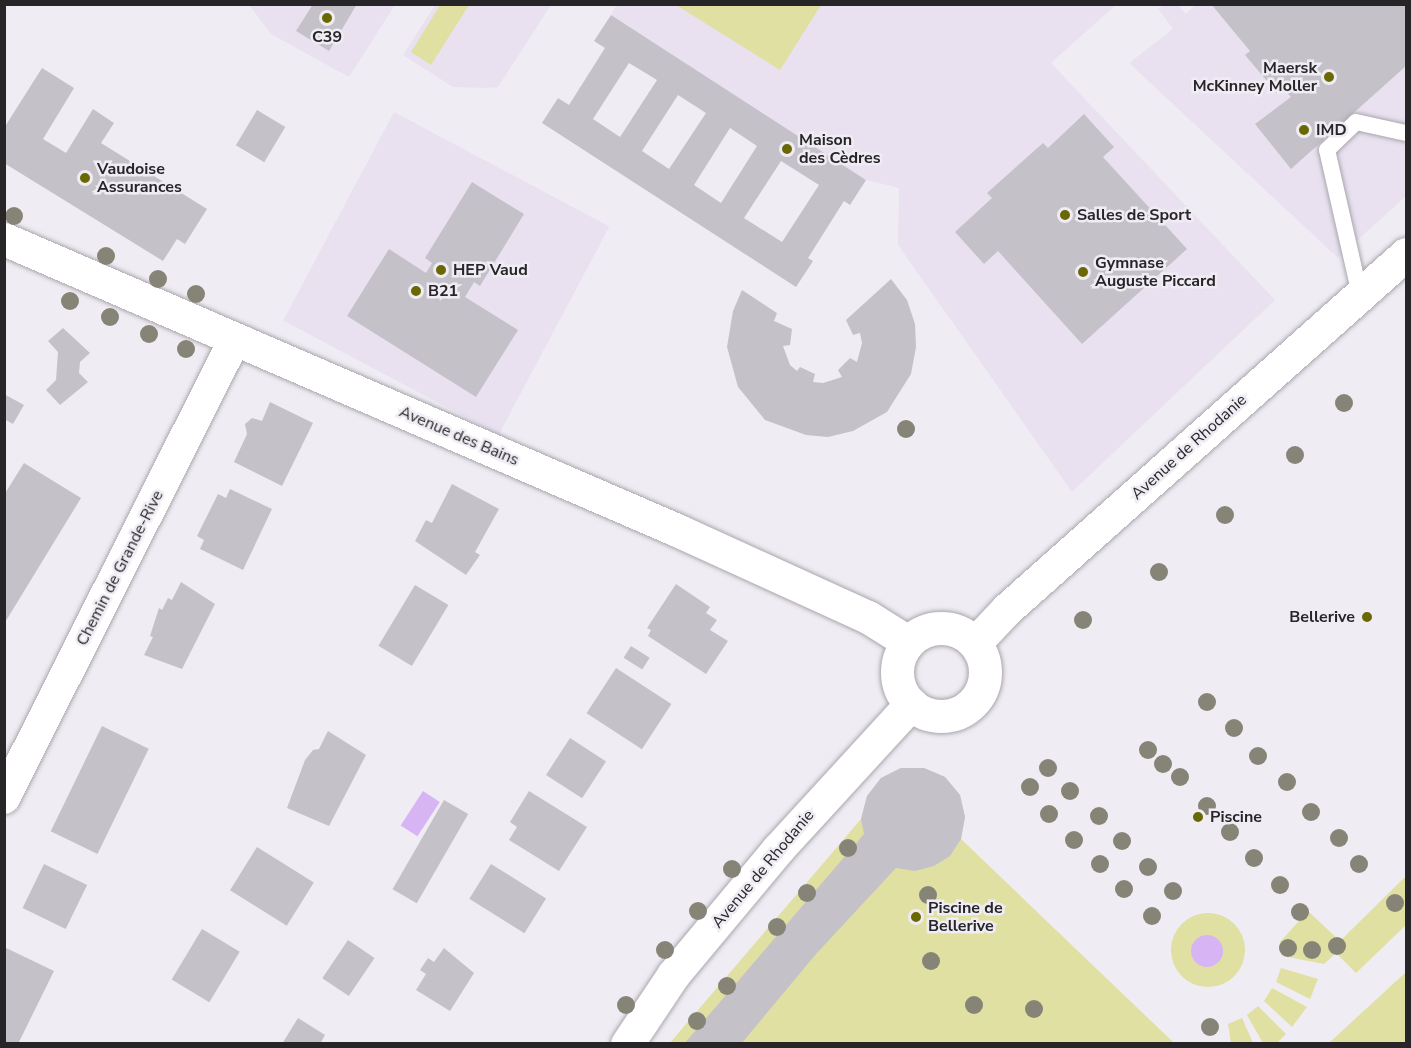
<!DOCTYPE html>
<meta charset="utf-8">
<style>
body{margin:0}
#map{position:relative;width:1411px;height:1048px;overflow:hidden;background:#f0ecf4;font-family:"Nunito Sans",sans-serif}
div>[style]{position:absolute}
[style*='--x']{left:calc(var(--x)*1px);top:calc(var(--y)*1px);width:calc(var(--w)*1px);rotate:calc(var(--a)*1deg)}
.built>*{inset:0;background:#e9e1f0;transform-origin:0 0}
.green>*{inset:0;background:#dfe0a1}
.round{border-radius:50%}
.water>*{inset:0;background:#d7b4f4;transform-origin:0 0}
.building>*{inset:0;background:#c5c1c9;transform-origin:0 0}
.roads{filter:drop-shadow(0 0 2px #aaa6ad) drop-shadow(0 0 2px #aaa6ad)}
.lane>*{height:16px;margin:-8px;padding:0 8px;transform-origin:8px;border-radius:8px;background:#fff}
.street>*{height:32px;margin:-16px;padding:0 16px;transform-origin:16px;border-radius:16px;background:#fff}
.secondary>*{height:33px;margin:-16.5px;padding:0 16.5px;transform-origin:16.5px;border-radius:16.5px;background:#fff}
.secondary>.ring{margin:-16.5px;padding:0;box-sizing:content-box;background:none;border:33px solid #fff;border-radius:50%}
.trees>*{width:18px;height:18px;margin:-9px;border-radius:50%;background:#868476}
.dots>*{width:16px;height:16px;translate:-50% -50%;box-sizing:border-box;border:3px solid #f0ecf4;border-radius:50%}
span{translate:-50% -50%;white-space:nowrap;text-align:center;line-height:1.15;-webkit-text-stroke:5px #f0ecf4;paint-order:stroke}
.poi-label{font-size:16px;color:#272528;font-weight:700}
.right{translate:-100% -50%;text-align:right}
.left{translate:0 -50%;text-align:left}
.street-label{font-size:16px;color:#272528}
.frame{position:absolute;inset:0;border:6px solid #272528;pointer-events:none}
</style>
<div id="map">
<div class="built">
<div style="clip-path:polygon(617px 4px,1116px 5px,1051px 63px,1275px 300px,1072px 492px,898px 245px,899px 188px,866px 180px,611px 15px)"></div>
<div style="clip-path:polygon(1196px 4px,1406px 5px,1406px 196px,1338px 258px,1129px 63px,1173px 29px,1158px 9px,1164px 5px,1178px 5px,1186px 14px)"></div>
<div style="clip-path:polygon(249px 5px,395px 5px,349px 77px,271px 34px)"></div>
<div style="clip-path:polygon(435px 5px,551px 5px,498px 87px,485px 88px,453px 87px,403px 55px)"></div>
<div style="left:394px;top:112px;width:244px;height:236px;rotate:28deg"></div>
</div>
<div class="green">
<div style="clip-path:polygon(440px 5px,469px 5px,431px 65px,411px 52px)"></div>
<div style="clip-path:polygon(676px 5px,821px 5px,780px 70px)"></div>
<div style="clip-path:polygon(901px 768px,924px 768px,945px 777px,960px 795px,965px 817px,961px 839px,1174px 1043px,669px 1044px,861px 819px,867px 796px,881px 778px)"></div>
<div style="clip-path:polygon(1406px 876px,1406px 925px,1356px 973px,1336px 953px,1324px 964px,1283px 956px,1280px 942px,1308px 911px,1340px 941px)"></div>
<div class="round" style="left:1171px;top:913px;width:74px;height:74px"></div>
<div style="clip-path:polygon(1281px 968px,1318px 979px,1310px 999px,1276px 982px)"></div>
<div style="clip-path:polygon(1406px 972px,1406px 1043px,1329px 1043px)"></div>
<div style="clip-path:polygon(1272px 988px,1307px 1007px,1292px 1027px,1264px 1001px)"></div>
<div style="clip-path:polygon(1258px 1006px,1286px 1034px,1277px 1043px,1263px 1043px,1247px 1015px)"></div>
<div style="clip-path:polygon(1242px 1018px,1253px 1043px,1231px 1043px,1228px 1024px)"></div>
</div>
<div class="water">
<div style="left:423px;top:791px;width:20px;height:41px;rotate:33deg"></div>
<div class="round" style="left:1191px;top:935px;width:32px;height:32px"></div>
</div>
<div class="building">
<div style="clip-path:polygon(313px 4px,357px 4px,329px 51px,296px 31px)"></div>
<div style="clip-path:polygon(1211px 4px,1406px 4px,1406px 66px,1291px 169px,1255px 124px,1291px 97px,1283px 88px,1277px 93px,1245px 55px,1250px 51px)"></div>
<div style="clip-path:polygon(evenodd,611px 15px,866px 180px,850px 205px,844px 201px,808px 258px,813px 261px,796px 287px,542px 123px,558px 98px,569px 105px,605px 48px,594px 41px,611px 15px,629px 63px,657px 80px,620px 137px,593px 119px,629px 63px,611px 15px,678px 95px,706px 113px,669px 169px,642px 151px,678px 95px,611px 15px,730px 128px,757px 146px,721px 203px,694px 185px,730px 128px,611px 15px,781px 161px,819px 185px,782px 242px,744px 218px,781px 161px)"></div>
<div style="clip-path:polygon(42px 68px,74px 88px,43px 139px,66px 153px,93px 109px,114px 123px,101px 143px,207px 209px,185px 244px,177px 239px,163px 261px,4px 163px,4px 128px)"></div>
<div style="left:257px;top:110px;width:33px;height:41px;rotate:31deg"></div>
<div style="clip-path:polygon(1084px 114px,1114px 147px,1103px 157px,1187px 249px,1082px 344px,998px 251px,984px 264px,955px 232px,992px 198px,987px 193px,1043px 143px,1048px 148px)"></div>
<div style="clip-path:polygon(472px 182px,524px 214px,480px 286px,474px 282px,465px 297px,518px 330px,476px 397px,347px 316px,389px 249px,426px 273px,432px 263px,425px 258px)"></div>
<div style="clip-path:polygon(891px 279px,907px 300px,915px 324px,916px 347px,911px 374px,887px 412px,853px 431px,828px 437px,806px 435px,765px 420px,738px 387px,727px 347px,733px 311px,742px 290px,777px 313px,774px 321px,792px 329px,790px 345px,783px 346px,790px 365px,797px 371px,800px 367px,815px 374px,813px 382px,823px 383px,842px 377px,838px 370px,850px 358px,857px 362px,862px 343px,860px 333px,853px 335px,846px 320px)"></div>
<div style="clip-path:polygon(63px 328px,90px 353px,80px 362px,79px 373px,88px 382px,60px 405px,46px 390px,56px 380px,58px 352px,48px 341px)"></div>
<div style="clip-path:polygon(4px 394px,24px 405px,13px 424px,4px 419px)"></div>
<div style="clip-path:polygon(270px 402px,313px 423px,282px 486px,234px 462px,247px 434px,245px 424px,252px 418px,262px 421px)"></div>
<div style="clip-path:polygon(24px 463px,81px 498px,4px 624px,4px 495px)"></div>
<div style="clip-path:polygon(452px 484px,499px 509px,475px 552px,480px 555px,466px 575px,415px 541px,426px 520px,432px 523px)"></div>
<div style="clip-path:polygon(230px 489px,272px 509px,243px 570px,200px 549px,204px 540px,197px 536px,218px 494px,226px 498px)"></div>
<div style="clip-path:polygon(181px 582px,215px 604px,182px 669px,144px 655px,153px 637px,150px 636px,159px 608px,162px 610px,168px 598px,172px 600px)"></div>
<div style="clip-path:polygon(676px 584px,710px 607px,706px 613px,717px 620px,710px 630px,728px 641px,706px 674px,648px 636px,651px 630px,647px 628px)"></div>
<div style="left:415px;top:585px;width:39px;height:71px;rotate:31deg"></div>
<div style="left:631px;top:646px;width:22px;height:14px;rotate:32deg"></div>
<div style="left:616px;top:668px;width:66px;height:54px;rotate:33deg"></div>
<div style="left:102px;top:726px;width:52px;height:117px;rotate:26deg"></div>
<div style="clip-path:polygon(328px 731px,366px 755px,329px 826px,287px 808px,305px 760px,313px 750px,319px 749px)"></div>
<div style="left:570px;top:738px;width:43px;height:44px;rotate:33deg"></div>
<div style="clip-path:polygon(901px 768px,924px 768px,945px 777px,960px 795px,965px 817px,961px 839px,950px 856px,934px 866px,915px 871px,896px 868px,816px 954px,741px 1044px,684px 1044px,864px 834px,861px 819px,867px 796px,881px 778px)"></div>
<div style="clip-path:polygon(529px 791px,587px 827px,559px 871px,509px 840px,517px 827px,510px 822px)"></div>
<div style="left:444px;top:800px;width:28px;height:103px;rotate:30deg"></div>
<div style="left:257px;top:847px;width:67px;height:51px;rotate:32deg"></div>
<div style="left:44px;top:864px;width:48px;height:49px;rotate:26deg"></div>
<div style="left:491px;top:864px;width:65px;height:41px;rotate:32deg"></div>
<div style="left:202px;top:929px;width:44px;height:59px;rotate:31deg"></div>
<div style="left:348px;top:940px;width:32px;height:46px;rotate:34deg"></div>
<div style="clip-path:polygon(4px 947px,54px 971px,18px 1044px,4px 1042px)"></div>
<div style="clip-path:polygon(444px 948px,474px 973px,450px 1011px,416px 990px,426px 974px,420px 970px,428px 958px,434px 962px)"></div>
<div style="clip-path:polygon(298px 1018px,325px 1035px,320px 1044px,282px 1044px)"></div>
</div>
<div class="roads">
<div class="lane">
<div style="--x:1360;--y:295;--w:149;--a:-102.8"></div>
<div style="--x:1327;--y:150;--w:40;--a:-44"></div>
<div style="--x:1356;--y:122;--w:51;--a:12.4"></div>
</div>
<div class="street">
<div style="--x:4;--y:798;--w:514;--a:-63.29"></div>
</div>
<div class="secondary">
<div style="--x:4;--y:239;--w:735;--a:23.39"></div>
<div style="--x:679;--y:531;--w:208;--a:24.5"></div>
<div style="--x:868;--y:617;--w:47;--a:32"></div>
<div class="ring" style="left:897px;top:628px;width:55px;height:55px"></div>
<div style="--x:975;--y:643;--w:47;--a:-46.7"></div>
<div style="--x:1007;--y:609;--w:534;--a:-41.66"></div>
<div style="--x:627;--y:1044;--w:83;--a:-56.3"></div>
<div style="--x:673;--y:975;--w:164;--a:-50.2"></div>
<div style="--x:778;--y:849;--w:197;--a:-47.5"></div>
</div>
</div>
<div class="trees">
<div style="left:14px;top:216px"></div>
<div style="left:106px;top:256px"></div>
<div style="left:158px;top:279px"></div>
<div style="left:196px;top:294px"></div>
<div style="left:70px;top:301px"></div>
<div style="left:110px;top:317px"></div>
<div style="left:149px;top:334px"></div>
<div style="left:186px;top:349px"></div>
<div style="left:1344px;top:403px"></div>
<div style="left:906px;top:429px"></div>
<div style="left:1295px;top:455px"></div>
<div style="left:1225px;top:515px"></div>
<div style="left:1159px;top:572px"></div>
<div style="left:1083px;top:620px"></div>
<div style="left:1207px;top:702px"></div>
<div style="left:1234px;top:728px"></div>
<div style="left:1148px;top:750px"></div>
<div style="left:1258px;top:756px"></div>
<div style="left:1163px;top:764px"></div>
<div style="left:1048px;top:768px"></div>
<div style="left:1180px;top:777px"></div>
<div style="left:1287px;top:782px"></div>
<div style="left:1030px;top:787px"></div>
<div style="left:1070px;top:791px"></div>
<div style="left:1207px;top:806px"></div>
<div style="left:1311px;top:812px"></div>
<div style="left:1049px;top:814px"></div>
<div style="left:1099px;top:816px"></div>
<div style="left:1230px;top:832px"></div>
<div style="left:1339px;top:838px"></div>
<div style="left:1074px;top:840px"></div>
<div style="left:1122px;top:841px"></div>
<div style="left:848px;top:848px"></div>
<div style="left:1254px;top:858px"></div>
<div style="left:1100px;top:864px"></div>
<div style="left:1359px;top:864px"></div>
<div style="left:1148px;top:867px"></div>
<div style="left:732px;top:869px"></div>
<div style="left:1280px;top:885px"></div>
<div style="left:1124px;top:889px"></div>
<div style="left:1173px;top:891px"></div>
<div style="left:807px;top:893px"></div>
<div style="left:928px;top:895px"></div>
<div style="left:1395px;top:903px"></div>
<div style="left:698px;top:911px"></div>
<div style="left:1300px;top:912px"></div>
<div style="left:1152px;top:916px"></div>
<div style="left:777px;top:927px"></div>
<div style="left:1337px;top:946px"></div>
<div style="left:1288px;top:948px"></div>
<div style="left:665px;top:950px"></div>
<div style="left:1312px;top:950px"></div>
<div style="left:931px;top:961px"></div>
<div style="left:727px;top:986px"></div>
<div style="left:626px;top:1005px"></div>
<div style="left:974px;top:1005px"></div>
<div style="left:1034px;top:1009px"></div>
<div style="left:697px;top:1021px"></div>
<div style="left:1210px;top:1027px"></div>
</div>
<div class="dots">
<div style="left:327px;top:18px;background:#6a6803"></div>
<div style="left:1329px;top:77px;background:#6a6803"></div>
<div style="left:1304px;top:130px;background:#6a6803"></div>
<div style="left:787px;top:149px;background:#6a6803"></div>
<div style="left:85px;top:178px;background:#6a6803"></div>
<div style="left:1065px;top:215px;background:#6a6803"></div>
<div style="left:441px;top:270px;background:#6a6803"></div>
<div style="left:1083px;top:272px;background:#6a6803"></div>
<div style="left:416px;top:291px;background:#6a6803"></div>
<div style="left:1367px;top:617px;background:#6a6803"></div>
<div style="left:1198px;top:817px;background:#6a6803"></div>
<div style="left:916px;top:917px;background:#6a6803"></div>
</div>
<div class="poi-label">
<span style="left:327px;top:37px">C39</span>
<span class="right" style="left:1317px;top:77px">Maersk<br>McKinney Moller</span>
<span class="left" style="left:1316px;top:130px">IMD</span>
<span class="left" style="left:799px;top:149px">Maison<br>des Cèdres</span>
<span class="left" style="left:97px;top:178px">Vaudoise<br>Assurances</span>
<span class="left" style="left:1077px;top:215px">Salles de Sport</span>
<span class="left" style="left:1095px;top:272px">Gymnase<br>Auguste Piccard</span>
<span class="left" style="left:453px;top:270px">HEP Vaud</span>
<span class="left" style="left:428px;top:291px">B21</span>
<span class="right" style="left:1355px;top:617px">Bellerive</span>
<span class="left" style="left:1210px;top:817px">Piscine</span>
<span class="left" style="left:928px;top:917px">Piscine de<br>Bellerive</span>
</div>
<div class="street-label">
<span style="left:459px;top:436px;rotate:23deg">Avenue des Bains</span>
<span style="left:1189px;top:447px;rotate:-42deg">Avenue de Rhodanie</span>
<span style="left:120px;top:568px;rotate:-63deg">Chemin de Grande-Rive</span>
<span style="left:763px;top:869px;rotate:-50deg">Avenue de Rhodanie</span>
</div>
<div class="frame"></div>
</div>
